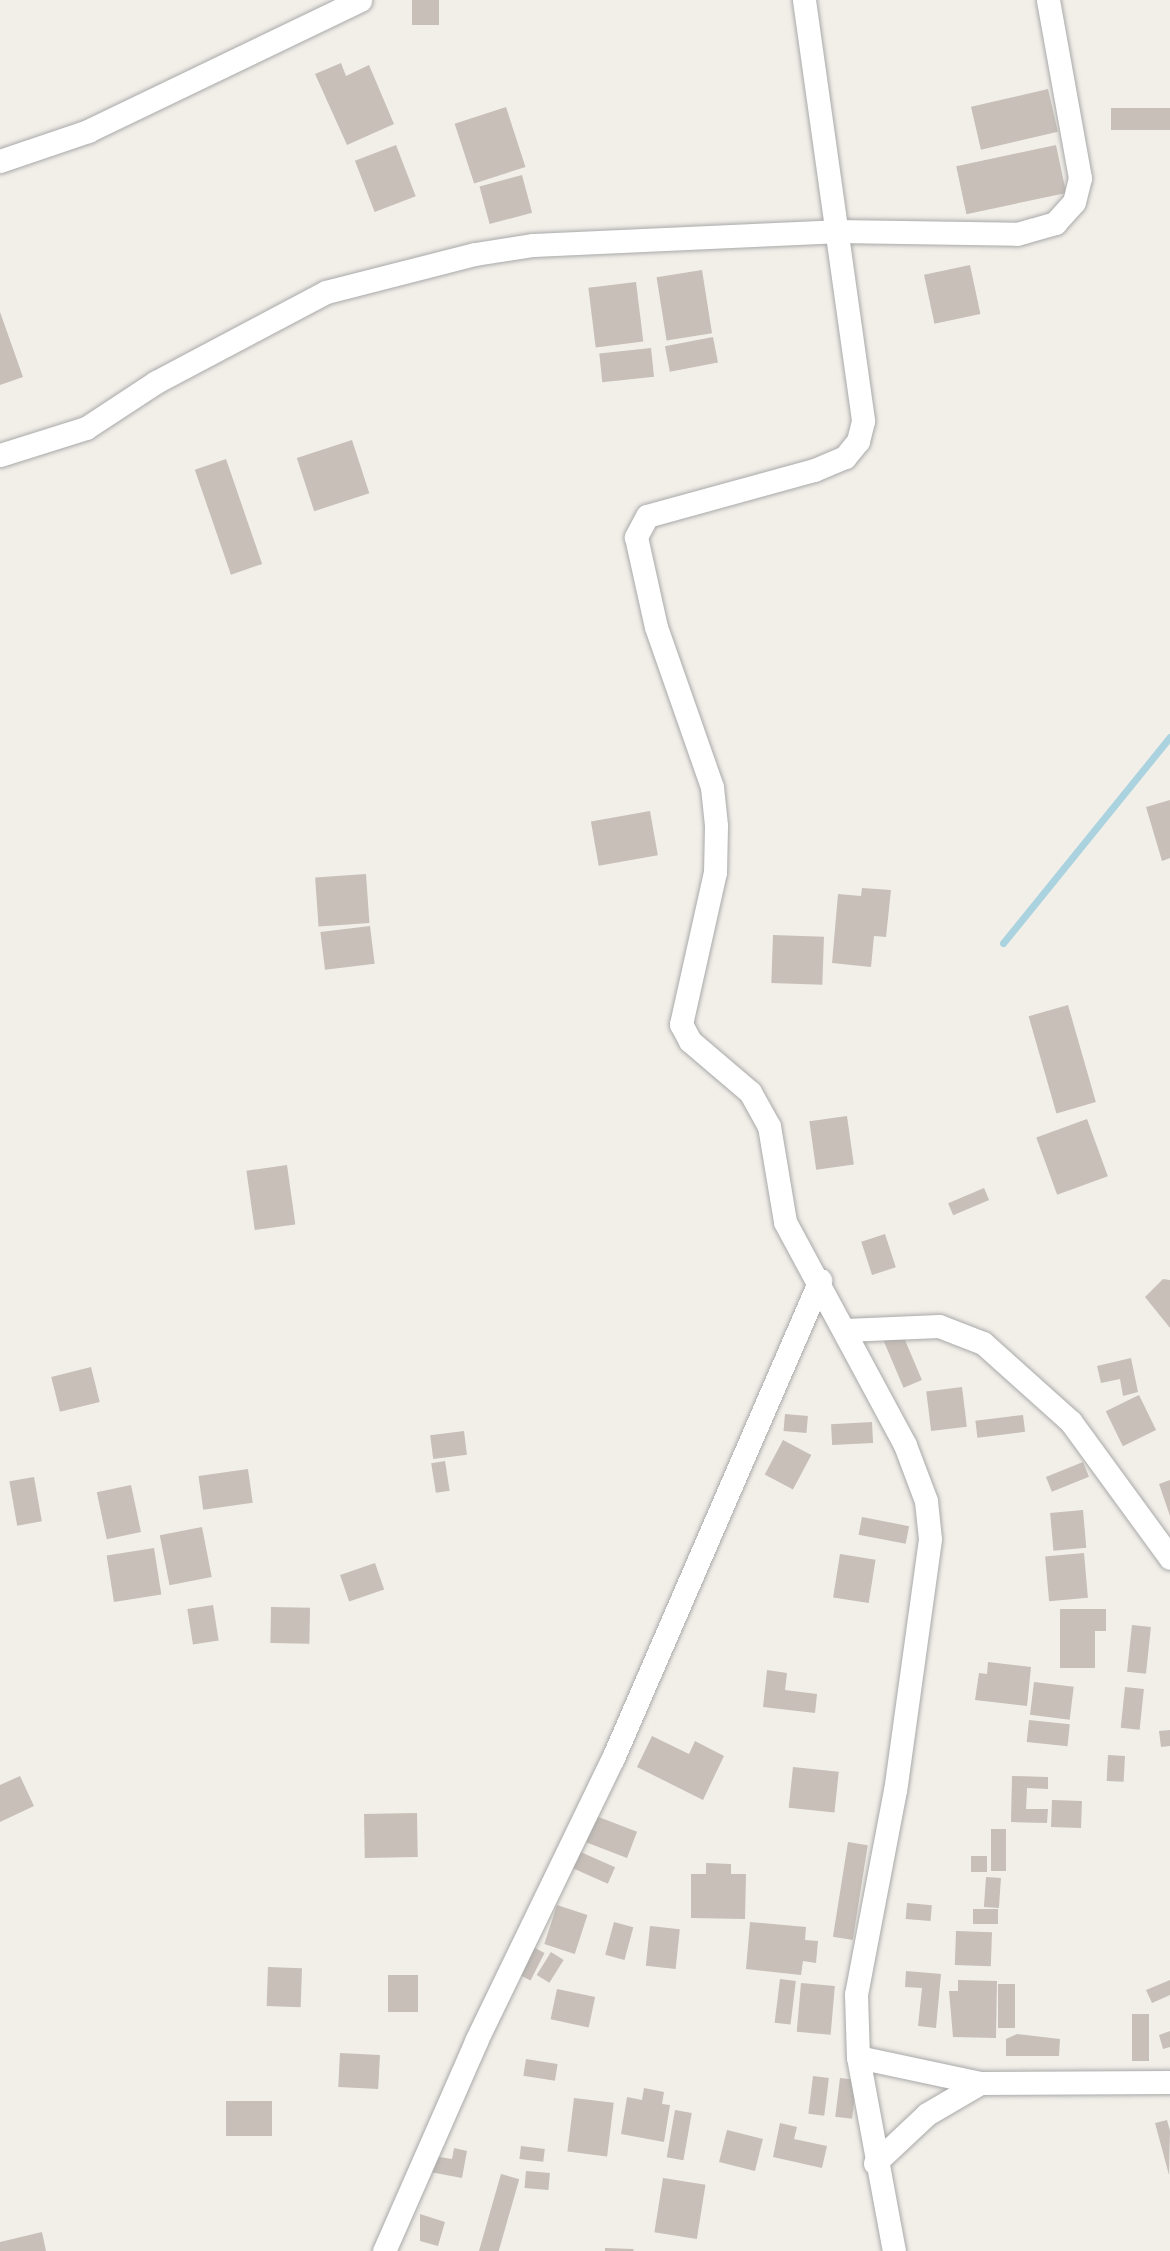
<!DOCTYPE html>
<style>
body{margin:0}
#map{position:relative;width:1170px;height:2251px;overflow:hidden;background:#f2efe9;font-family:"Golos Text",sans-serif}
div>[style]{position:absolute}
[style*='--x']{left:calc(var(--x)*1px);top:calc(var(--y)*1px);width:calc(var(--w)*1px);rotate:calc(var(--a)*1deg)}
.stream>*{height:7px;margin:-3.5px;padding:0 3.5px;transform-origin:3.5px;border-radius:3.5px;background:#aad3df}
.building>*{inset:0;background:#c7bfb8;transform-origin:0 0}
.roads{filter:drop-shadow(0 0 2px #a9a9a9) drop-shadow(0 0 2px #a9a9a9)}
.minor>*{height:23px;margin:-11.5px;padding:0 11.5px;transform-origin:11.5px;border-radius:11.5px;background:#fff}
span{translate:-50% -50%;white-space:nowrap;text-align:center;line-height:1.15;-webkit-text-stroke:7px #fff;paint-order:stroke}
</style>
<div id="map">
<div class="stream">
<div style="--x:1003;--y:943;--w:265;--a:-51"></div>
</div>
<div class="building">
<div style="left:412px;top:0;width:27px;height:25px"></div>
<div style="clip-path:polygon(341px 63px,346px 76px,369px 65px,394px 124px,347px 145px,315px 74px)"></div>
<div style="left:1048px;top:89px;width:44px;height:79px;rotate:77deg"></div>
<div style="left:506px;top:107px;width:63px;height:54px;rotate:72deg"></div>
<div style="left:1170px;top:108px;width:22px;height:59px;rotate:90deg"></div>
<div style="left:396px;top:145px;width:55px;height:44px;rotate:69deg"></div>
<div style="left:1056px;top:145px;width:49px;height:102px;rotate:78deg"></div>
<div style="left:522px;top:175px;width:39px;height:44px;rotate:75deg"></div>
<div style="left:970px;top:265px;width:50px;height:47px;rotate:78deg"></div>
<div style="left:702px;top:270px;width:64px;height:46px;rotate:81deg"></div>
<div style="left:636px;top:282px;width:60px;height:48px;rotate:83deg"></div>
<div style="clip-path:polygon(0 312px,23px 377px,0 385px)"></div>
<div style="left:713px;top:337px;width:26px;height:49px;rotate:79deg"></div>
<div style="left:651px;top:348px;width:29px;height:52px;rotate:84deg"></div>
<div style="left:352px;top:440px;width:56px;height:58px;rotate:72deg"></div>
<div style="left:226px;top:459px;width:111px;height:33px;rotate:71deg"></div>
<div style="clip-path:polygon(1170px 800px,1170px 858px,1162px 861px,1146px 807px)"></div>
<div style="left:650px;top:811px;width:45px;height:60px;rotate:80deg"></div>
<div style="left:366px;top:874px;width:49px;height:51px;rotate:86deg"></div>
<div style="clip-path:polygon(862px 888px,891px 890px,886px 937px,874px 936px,871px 967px,832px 963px,838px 894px,861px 896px)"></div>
<div style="left:370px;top:926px;width:38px;height:50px;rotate:83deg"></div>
<div style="left:773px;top:935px;width:51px;height:48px;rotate:2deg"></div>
<div style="left:1068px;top:1005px;width:101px;height:41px;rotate:74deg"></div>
<div style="left:847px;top:1116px;width:49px;height:38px;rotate:82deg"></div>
<div style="left:1087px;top:1119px;width:61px;height:54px;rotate:70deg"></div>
<div style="left:287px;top:1165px;width:60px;height:41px;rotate:82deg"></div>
<div style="left:984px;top:1188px;width:13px;height:39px;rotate:67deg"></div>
<div style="left:885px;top:1234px;width:35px;height:25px;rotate:72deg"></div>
<div style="clip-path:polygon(1163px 1279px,1170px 1280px,1170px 1328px,1145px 1297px)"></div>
<div style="left:902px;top:1333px;width:51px;height:20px;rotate:67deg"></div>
<div style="clip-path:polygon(1131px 1358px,1138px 1392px,1123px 1396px,1120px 1379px,1101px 1383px,1097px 1366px)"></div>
<div style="left:91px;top:1367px;width:36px;height:41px;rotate:76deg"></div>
<div style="left:962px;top:1387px;width:40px;height:36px;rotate:83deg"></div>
<div style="left:1139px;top:1395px;width:39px;height:37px;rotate:64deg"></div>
<div style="left:785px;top:1414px;width:23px;height:17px;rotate:5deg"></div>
<div style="left:1023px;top:1415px;width:17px;height:48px;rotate:83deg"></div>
<div style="left:872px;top:1422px;width:21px;height:41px;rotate:87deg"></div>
<div style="left:464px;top:1431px;width:24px;height:34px;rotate:83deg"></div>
<div style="left:783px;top:1440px;width:32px;height:39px;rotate:28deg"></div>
<div style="left:445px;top:1461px;width:30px;height:14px;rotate:81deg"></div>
<div style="left:1083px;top:1462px;width:16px;height:40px;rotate:68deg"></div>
<div style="left:248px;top:1469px;width:34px;height:50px;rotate:82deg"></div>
<div style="left:34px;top:1477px;width:45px;height:25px;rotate:80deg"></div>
<div style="clip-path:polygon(1170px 1480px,1170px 1516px,1159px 1484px)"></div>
<div style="left:131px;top:1485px;width:48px;height:35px;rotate:78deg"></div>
<div style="left:1083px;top:1510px;width:38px;height:33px;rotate:85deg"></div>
<div style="left:862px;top:1517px;width:48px;height:18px;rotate:11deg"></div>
<div style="left:202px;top:1527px;width:51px;height:43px;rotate:79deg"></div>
<div style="left:154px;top:1548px;width:47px;height:48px;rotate:81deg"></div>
<div style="left:1084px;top:1553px;width:45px;height:39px;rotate:85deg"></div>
<div style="left:840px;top:1554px;width:36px;height:44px;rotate:9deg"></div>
<div style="left:375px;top:1563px;width:28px;height:37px;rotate:71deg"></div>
<div style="left:213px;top:1605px;width:36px;height:26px;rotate:81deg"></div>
<div style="left:271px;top:1607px;width:39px;height:36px;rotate:1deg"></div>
<div style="clip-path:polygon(1060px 1609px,1106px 1609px,1106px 1631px,1095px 1631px,1095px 1668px,1060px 1668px)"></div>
<div style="left:1132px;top:1625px;width:19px;height:47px;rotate:6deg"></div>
<div style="clip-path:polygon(988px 1662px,1031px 1667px,1027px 1706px,975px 1700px,979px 1673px,987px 1674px)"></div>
<div style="clip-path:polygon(767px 1670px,787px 1673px,785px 1690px,817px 1694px,815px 1713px,763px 1707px)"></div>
<div style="left:1034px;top:1682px;width:40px;height:33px;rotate:7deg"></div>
<div style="left:1125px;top:1687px;width:19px;height:41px;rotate:6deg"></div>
<div style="left:1029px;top:1720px;width:41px;height:22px;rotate:6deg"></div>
<div style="clip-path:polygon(1170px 1730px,1170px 1746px,1161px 1747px,1159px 1731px)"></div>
<div style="clip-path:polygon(652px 1736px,689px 1754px,695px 1741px,724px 1756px,703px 1800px,637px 1767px)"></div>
<div style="left:1108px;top:1755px;width:17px;height:26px;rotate:3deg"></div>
<div style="left:793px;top:1767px;width:46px;height:41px;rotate:6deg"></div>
<div style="clip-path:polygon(20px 1776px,34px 1806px,0 1822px,0 1785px)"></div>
<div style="clip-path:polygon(1012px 1776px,1048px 1777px,1048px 1789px,1027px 1788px,1026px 1809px,1048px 1809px,1047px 1823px,1011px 1822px)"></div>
<div style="left:1052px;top:1800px;width:30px;height:27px;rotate:2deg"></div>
<div style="left:417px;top:1813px;width:44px;height:53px;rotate:89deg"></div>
<div style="left:596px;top:1816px;width:44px;height:28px;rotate:21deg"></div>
<div style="left:991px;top:1829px;width:15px;height:42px"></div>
<div style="left:848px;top:1842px;width:20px;height:96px;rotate:9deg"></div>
<div style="left:574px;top:1849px;width:45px;height:18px;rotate:24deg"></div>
<div style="left:971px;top:1856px;width:16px;height:16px"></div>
<div style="clip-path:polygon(706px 1863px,731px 1864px,731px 1874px,746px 1874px,745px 1919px,691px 1918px,691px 1874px,706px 1874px)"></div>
<div style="left:986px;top:1877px;width:15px;height:30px;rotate:4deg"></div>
<div style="left:907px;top:1903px;width:25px;height:16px;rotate:5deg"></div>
<div style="left:557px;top:1905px;width:32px;height:41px;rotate:18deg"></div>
<div style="left:998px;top:1909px;width:15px;height:25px;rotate:90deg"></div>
<div style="left:614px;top:1922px;width:20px;height:34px;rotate:15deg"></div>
<div style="clip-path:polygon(750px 1922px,806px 1927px,805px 1940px,818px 1941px,816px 1963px,803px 1961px,801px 1975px,746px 1969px)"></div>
<div style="left:650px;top:1926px;width:30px;height:40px;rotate:6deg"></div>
<div style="left:956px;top:1931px;width:36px;height:34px;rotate:2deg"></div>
<div style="left:533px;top:1947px;width:13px;height:31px;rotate:27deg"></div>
<div style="left:551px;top:1952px;width:15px;height:27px;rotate:32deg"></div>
<div style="left:268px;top:1967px;width:34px;height:39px;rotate:2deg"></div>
<div style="clip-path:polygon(906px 1971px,941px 1974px,936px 2028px,918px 2026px,922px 1988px,905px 1987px)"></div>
<div style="left:388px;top:1975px;width:30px;height:37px"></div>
<div style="left:780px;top:1979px;width:16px;height:44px;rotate:7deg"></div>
<div style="clip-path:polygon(958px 1980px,997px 1981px,996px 2038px,953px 2037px,949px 1991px,958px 1991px)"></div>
<div style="clip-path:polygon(1170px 1980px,1170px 1995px,1152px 2003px,1146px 1990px)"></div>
<div style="left:801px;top:1983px;width:34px;height:49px;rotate:5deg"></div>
<div style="left:998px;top:1984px;width:17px;height:44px"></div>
<div style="left:557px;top:1989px;width:39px;height:31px;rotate:12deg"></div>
<div style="left:1132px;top:2014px;width:17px;height:47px"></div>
<div style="clip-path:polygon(1170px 2031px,1170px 2047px,1163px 2049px,1159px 2035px)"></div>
<div style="clip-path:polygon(1017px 2034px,1060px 2039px,1059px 2056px,1006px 2056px,1006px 2039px)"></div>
<div style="left:340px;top:2053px;width:40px;height:34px;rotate:3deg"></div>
<div style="left:526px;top:2059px;width:32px;height:17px;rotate:9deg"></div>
<div style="left:813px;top:2076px;width:16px;height:38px;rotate:7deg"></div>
<div style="left:840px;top:2078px;width:17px;height:39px;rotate:7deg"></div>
<div style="clip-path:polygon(644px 2088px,664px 2092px,662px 2104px,670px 2105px,664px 2142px,621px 2134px,627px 2097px,642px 2100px)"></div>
<div style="left:574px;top:2098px;width:40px;height:54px;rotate:7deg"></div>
<div style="left:272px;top:2101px;width:35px;height:46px;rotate:90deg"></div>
<div style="left:675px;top:2110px;width:17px;height:48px;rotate:10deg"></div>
<div style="clip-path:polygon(1167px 2120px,1170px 2131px,1169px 2175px,1155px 2123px)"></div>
<div style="clip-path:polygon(780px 2123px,797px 2127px,794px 2139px,827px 2146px,822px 2168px,773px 2157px)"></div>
<div style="left:727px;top:2130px;width:37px;height:33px;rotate:14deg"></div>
<div style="left:521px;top:2146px;width:24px;height:13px;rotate:7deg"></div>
<div style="clip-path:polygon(454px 2148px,467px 2151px,462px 2178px,430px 2172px,433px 2156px,452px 2159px)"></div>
<div style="left:526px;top:2171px;width:24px;height:17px;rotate:5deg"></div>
<div style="left:501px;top:2174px;width:19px;height:80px;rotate:16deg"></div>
<div style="left:663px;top:2178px;width:43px;height:55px;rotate:9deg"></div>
<div style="clip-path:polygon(420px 2214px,445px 2222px,438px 2246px,420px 2241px)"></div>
<div style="clip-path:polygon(42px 2232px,46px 2251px,0 2251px,0 2242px)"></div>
<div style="clip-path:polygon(605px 2248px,634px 2249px,633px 2251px,605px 2251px)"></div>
</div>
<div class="roads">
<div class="minor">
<div style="--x:804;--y:0;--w:425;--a:82"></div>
<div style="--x:863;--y:421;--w:21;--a:104"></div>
<div style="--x:858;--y:441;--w:21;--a:129"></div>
<div style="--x:845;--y:457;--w:34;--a:157"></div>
<div style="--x:814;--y:470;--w:173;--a:164.6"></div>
<div style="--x:647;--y:516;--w:24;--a:118"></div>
<div style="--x:636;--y:537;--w:92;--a:77.5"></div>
<div style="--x:656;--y:627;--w:170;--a:70.7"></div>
<div style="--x:712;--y:787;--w:39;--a:84"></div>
<div style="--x:716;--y:826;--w:46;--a:91.2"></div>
<div style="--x:715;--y:872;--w:156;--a:102.6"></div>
<div style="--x:681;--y:1024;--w:19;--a:62"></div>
<div style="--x:690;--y:1041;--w:79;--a:40.4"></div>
<div style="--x:750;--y:1092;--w:39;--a:61"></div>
<div style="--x:769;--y:1126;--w:97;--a:80.5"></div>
<div style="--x:785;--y:1222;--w:253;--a:61.7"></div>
<div style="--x:905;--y:1445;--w:60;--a:69.4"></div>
<div style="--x:926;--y:1501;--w:38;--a:84"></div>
<div style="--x:930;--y:1539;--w:253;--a:97.9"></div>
<div style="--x:895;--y:1790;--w:208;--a:100.8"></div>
<div style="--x:856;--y:1994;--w:63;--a:88.2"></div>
<div style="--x:858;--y:2057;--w:197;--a:79.5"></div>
<div style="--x:0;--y:161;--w:93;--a:-18.8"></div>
<div style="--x:88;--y:131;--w:302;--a:-25.7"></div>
<div style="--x:0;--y:455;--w:90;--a:-17.4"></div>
<div style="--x:86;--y:428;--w:84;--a:-33.3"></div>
<div style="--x:156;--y:382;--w:192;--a:-27.9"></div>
<div style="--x:326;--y:292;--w:154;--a:-14.3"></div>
<div style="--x:475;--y:254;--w:59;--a:-8.8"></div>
<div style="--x:533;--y:245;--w:303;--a:-2.6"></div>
<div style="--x:836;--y:231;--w:181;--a:0.9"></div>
<div style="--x:1017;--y:234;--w:40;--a:-16"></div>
<div style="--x:1055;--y:223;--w:28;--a:-48"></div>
<div style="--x:1074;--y:202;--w:25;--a:-76"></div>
<div style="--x:1080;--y:178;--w:181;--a:-100.2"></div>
<div style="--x:845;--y:1330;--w:94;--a:-2.4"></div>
<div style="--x:939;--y:1326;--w:47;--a:21.1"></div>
<div style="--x:983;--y:1343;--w:118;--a:41.9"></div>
<div style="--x:1071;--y:1422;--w:168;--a:53.9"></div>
<div style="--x:858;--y:2057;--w:125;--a:12"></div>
<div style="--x:980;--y:2083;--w:190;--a:-0.3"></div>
<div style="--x:875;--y:2163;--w:71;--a:-43.3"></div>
<div style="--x:927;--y:2114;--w:61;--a:-30.3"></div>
<div style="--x:384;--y:2251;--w:229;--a:-66.3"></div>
<div style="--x:476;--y:2041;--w:314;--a:-64.2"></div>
<div style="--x:613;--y:1758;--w:521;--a:-66.58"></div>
</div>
</div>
</div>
